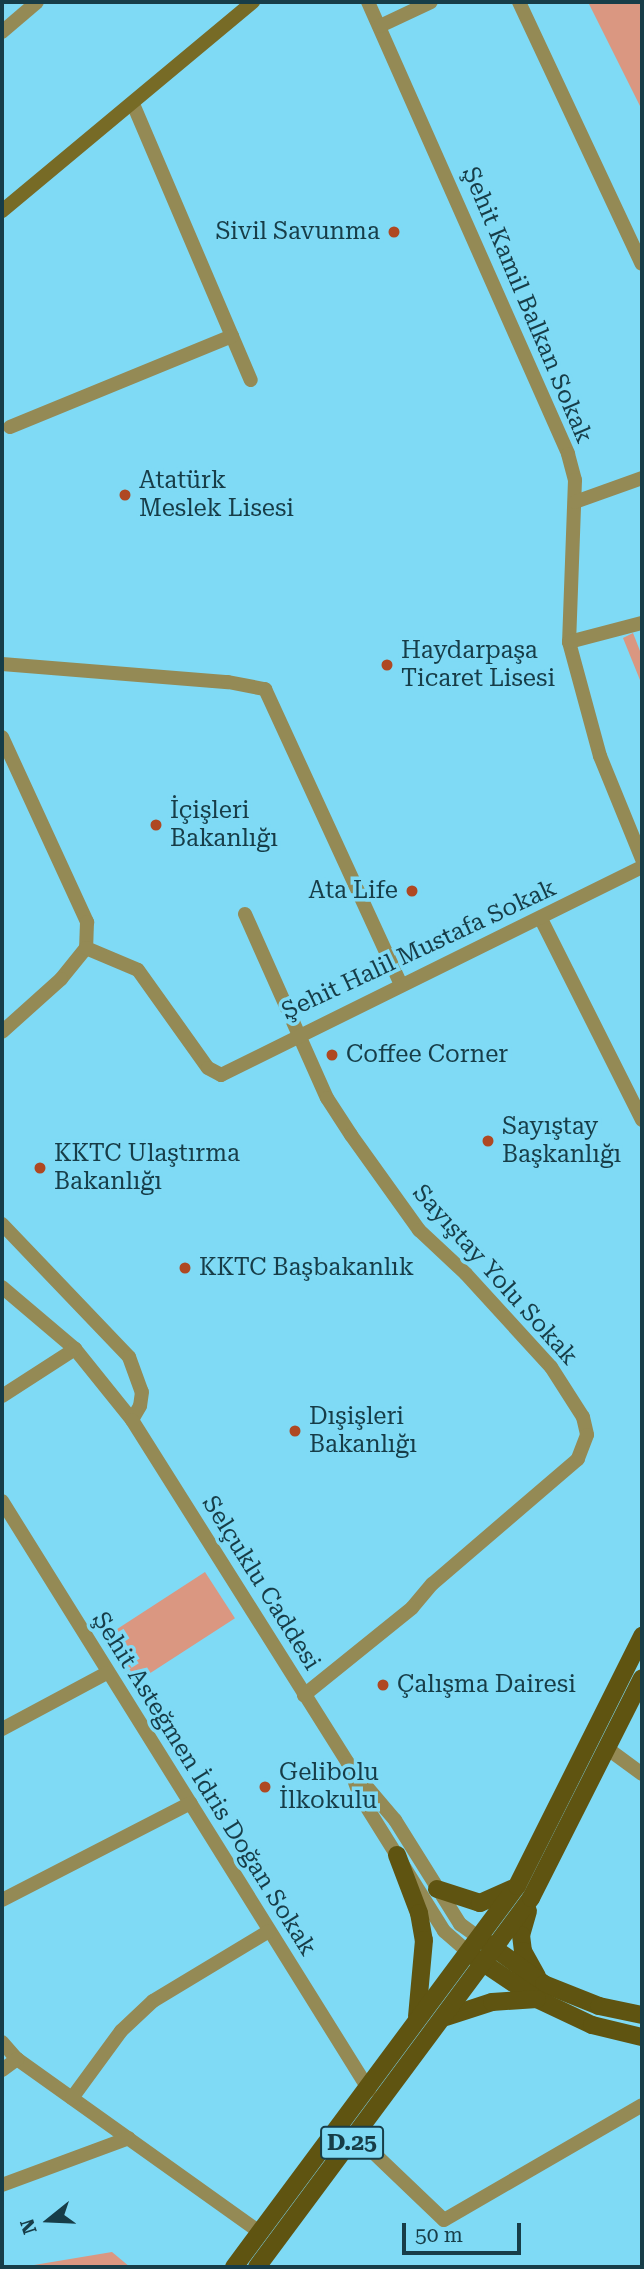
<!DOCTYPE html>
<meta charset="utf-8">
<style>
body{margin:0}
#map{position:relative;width:644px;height:2269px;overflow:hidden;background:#7fdaf5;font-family:"Roboto Serif",serif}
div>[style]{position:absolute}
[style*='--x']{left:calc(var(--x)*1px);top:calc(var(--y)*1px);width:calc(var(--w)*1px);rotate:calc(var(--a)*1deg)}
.green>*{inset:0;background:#da9781;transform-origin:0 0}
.street>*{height:14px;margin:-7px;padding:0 7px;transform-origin:7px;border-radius:7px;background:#948a55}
.secondary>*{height:14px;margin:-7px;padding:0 7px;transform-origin:7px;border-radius:7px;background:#776b26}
.primary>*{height:18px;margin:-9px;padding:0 9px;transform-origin:9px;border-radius:9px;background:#5f5411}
.dots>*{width:19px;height:19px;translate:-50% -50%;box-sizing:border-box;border:4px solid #7fdaf5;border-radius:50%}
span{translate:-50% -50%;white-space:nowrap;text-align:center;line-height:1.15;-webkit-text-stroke:7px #7fdaf5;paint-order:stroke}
.shield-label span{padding:2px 5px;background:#7fdaf5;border:2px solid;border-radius:5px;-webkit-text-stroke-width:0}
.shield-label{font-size:23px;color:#173d48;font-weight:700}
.poi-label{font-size:24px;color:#173d48}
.right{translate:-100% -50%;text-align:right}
.left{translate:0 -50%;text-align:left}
.street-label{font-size:24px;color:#173d48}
.frame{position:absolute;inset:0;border:4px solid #173d48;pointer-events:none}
.north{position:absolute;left:14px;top:2185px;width:70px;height:70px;-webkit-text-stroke:5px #7fdaf5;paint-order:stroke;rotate:252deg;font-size:19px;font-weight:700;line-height:28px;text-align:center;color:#173d48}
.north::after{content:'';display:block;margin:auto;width:24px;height:32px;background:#173d48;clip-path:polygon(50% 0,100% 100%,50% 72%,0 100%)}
.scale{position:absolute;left:402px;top:2223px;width:119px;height:32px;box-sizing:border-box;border:4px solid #173d48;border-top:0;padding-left:9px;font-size:21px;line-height:24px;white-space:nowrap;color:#173d48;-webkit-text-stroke:5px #7fdaf5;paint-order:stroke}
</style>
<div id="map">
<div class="green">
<div style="clip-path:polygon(588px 2px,642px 2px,642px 110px)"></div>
<div style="clip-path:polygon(633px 633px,642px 656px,642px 685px,623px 638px)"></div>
<div style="left:205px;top:1572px;width:55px;height:123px;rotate:57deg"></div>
<div style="clip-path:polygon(112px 2252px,130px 2267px,22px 2267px)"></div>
</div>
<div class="street">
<div style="--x:368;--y:2;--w:494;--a:66.1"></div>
<div style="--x:568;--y:454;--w:27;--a:75"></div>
<div style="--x:575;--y:480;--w:162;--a:92.1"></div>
<div style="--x:569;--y:642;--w:118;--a:74.8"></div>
<div style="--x:600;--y:756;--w:111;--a:67.8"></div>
<div style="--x:519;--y:2;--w:289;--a:64.9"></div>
<div style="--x:380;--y:26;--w:56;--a:-25.2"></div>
<div style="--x:2;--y:32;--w:46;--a:-40.6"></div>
<div style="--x:133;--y:104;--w:300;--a:66.9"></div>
<div style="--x:10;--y:427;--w:240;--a:-22.3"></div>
<div style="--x:575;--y:502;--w:71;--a:-19.7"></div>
<div style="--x:569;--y:642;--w:75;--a:-14.6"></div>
<div style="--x:2;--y:664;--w:227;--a:4.6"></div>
<div style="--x:228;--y:682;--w:38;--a:11"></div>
<div style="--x:265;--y:689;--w:324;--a:65.3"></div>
<div style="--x:2;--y:737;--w:204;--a:65.3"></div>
<div style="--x:87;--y:922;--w:26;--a:92"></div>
<div style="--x:86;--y:948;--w:40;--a:129"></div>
<div style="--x:61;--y:979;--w:79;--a:138.1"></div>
<div style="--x:245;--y:914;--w:201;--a:66"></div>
<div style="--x:327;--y:1098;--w:44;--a:57"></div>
<div style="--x:351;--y:1135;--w:117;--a:54.4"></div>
<div style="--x:419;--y:1230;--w:64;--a:43.1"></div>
<div style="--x:466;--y:1274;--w:126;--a:47.6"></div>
<div style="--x:551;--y:1367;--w:59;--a:57.4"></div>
<div style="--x:583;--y:1417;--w:18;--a:77"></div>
<div style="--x:587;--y:1435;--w:26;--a:111"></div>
<div style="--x:578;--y:1459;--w:192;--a:139.4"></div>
<div style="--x:432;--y:1584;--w:31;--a:130"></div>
<div style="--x:412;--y:1608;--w:139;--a:141.1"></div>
<div style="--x:541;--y:919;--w:225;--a:63.3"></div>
<div style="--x:86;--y:948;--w:56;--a:22.9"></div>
<div style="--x:138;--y:970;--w:120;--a:54.5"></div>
<div style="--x:208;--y:1068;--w:15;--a:28"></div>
<div style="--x:221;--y:1075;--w:470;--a:-26.3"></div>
<div style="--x:2;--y:1224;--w:184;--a:46.3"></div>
<div style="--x:129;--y:1357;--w:37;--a:70"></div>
<div style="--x:142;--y:1392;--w:14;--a:98"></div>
<div style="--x:140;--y:1406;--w:16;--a:120"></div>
<div style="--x:2;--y:1287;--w:96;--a:40.3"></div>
<div style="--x:75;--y:1349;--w:91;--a:51.2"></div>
<div style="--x:132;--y:1420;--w:405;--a:57.8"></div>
<div style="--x:348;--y:1763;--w:37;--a:70"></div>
<div style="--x:361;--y:1798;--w:157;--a:58"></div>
<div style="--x:444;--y:1931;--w:32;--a:41"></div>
<div style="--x:2;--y:1396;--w:87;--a:-32.8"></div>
<div style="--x:2;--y:1501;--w:694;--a:58.07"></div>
<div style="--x:2;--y:1729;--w:119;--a:-28.1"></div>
<div style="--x:608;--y:1749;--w:42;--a:36.3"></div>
<div style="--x:355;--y:1773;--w:62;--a:49.6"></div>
<div style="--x:395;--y:1820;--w:123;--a:58"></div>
<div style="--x:460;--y:1924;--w:22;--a:36"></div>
<div style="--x:2;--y:1900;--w:212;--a:-27.2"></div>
<div style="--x:2;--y:2042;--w:23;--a:49"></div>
<div style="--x:17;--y:2059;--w:296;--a:35.5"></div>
<div style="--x:2;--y:2070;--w:19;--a:-36"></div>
<div style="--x:72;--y:2098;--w:83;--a:-53.8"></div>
<div style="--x:121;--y:2031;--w:44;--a:-43.2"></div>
<div style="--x:153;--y:2001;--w:135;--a:-31.1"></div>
<div style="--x:357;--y:2137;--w:120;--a:43.7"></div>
<div style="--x:444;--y:2220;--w:229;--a:-30.1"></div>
<div style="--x:2;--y:2185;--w:135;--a:-20.3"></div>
</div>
<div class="secondary">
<div style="--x:2;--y:211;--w:327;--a:-39.8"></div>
</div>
<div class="primary">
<div style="--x:397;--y:1855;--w:62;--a:69.2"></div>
<div style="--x:419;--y:1913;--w:27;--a:80"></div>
<div style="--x:424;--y:1940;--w:77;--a:95.2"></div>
<div style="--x:437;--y:1889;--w:45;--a:18"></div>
<div style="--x:480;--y:1903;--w:35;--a:-24"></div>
<div style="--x:528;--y:1911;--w:25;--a:106"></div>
<div style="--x:521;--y:1935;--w:16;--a:83"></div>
<div style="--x:523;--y:1951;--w:29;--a:61"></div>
<div style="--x:487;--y:1943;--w:70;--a:35.7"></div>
<div style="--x:544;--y:1984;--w:59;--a:21.8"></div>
<div style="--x:599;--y:2006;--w:44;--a:11.8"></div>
<div style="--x:476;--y:1958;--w:73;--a:33.9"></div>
<div style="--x:537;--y:1999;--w:61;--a:25.3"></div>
<div style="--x:592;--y:2025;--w:51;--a:13.5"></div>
<div style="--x:446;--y:2017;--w:48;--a:-18.1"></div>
<div style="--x:492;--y:2002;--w:45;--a:-3.8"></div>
<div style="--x:234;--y:2267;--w:475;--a:-53.4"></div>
<div style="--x:517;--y:1886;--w:280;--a:-63.4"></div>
<div style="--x:257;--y:2267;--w:460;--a:-53.4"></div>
<div style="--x:531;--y:1898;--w:246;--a:-63.2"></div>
</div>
<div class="dots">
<div style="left:394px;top:232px;background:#af4822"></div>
<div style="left:125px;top:495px;background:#af4822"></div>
<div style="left:387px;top:665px;background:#af4822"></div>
<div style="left:156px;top:825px;background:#af4822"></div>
<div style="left:412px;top:891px;background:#af4822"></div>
<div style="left:332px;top:1055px;background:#af4822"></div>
<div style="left:488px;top:1141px;background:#af4822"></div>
<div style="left:40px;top:1168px;background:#af4822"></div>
<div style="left:185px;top:1268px;background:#af4822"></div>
<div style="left:295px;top:1431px;background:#af4822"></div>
<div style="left:383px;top:1685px;background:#af4822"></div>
<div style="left:265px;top:1787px;background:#af4822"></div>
</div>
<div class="shield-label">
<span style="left:352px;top:2143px">D.25</span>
</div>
<div class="poi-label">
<span class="right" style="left:380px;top:232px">Sivil Savunma</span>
<span class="left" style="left:139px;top:495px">Atatürk<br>Meslek Lisesi</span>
<span class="left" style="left:401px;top:665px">Haydarpaşa<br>Ticaret Lisesi</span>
<span class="left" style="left:170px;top:825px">İçişleri<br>Bakanlığı</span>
<span class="right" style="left:398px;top:891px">Ata Life</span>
<span class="left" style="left:346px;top:1055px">Coffee Corner</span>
<span class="left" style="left:502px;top:1141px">Sayıştay<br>Başkanlığı</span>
<span class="left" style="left:54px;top:1168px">KKTC Ulaştırma<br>Bakanlığı</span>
<span class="left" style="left:199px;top:1268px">KKTC Başbakanlık</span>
<span class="left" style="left:309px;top:1431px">Dışişleri<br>Bakanlığı</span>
<span class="left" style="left:397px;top:1685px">Çalışma Dairesi</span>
<span class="left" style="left:279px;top:1787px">Gelibolu<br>İlkokulu</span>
</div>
<div class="street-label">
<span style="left:527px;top:305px;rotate:67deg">Şehit Kamil Balkan Sokak</span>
<span style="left:419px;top:950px;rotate:-25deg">Şehit Halil Mustafa Sokak</span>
<span style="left:495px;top:1275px;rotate:48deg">Sayıştay Yolu Sokak</span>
<span style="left:261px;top:1583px;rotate:58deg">Selçuklu Caddesi</span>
<span style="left:204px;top:1784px;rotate:58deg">Şehit Asteğmen İdris Doğan Sokak</span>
</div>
<div class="frame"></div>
<div class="north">N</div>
<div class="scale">50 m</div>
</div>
